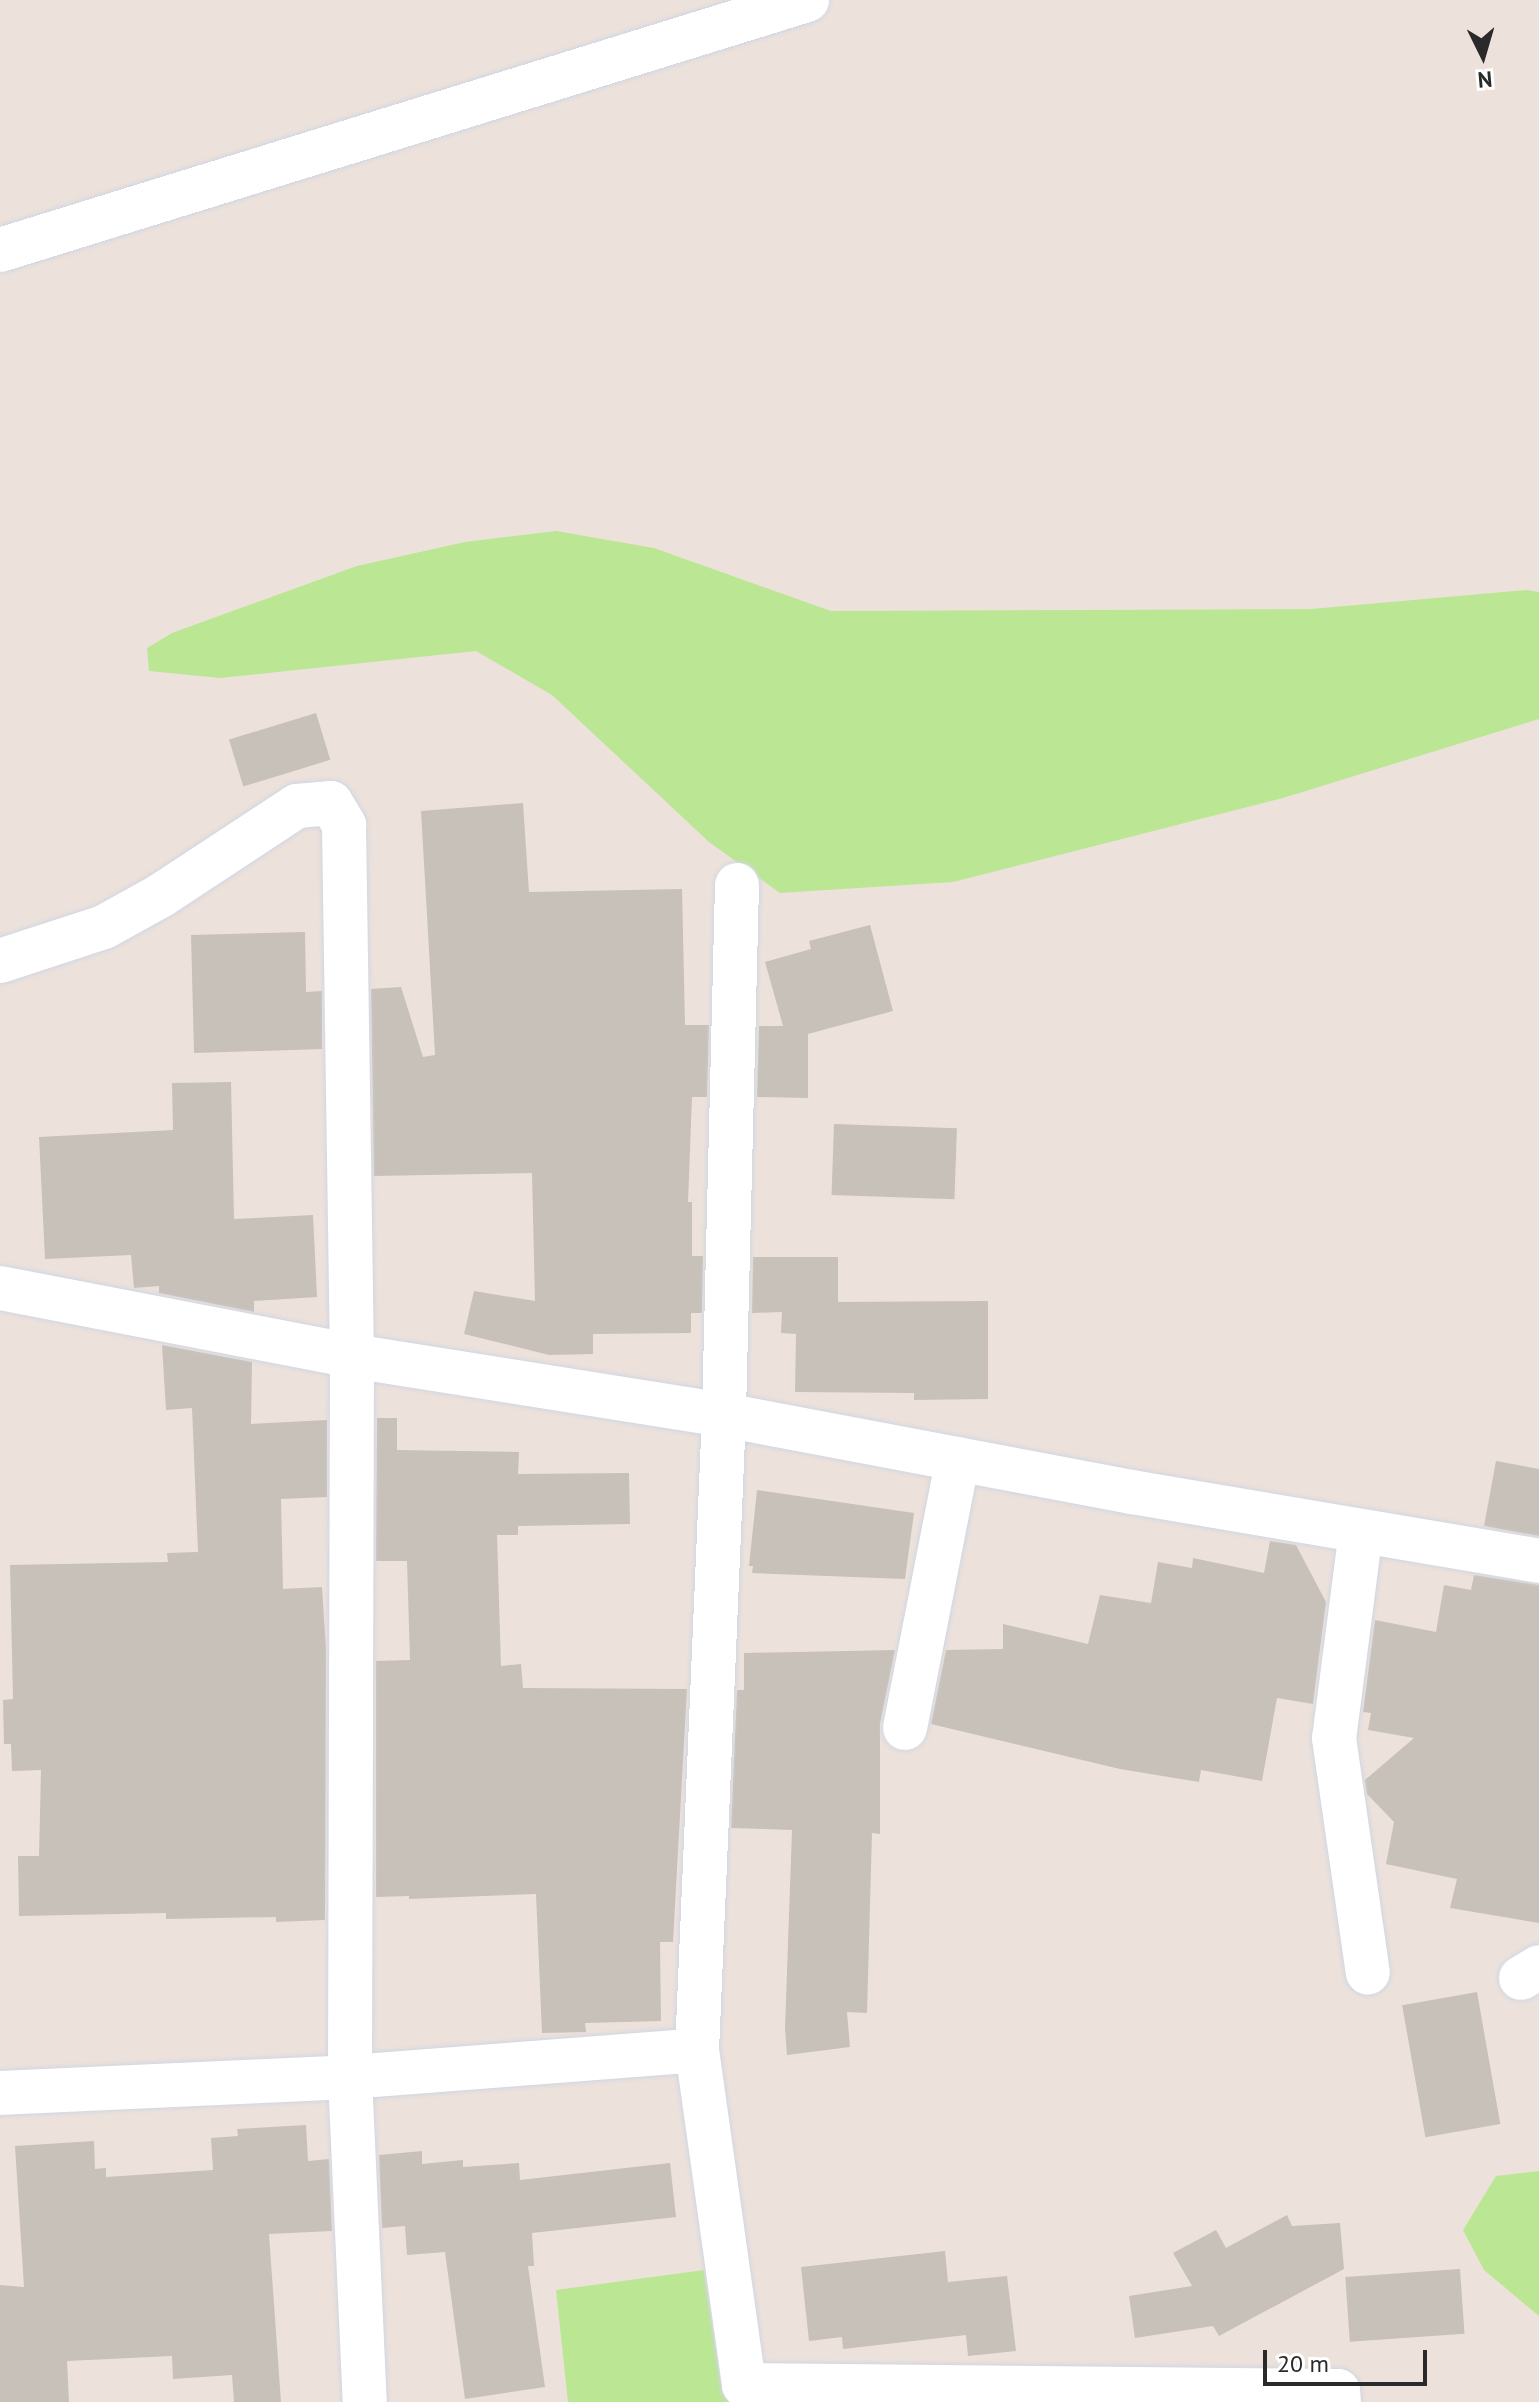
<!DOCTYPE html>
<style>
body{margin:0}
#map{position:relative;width:1539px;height:2402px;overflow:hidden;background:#ede2db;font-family:"PT Sans",sans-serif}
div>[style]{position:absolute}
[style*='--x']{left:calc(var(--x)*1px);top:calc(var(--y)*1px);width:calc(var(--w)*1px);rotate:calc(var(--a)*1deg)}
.green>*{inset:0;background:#bbe694}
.building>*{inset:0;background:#c7c1b9;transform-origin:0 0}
.roads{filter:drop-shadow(0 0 2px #d0d6e3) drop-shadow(0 0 2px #d0d6e3)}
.street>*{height:44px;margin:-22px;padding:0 22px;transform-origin:22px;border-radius:22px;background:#fff}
span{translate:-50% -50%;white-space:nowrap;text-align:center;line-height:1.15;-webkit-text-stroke:6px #fff;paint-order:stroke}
.north{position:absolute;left:1443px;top:16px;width:80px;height:80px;-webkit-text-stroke:6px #fff;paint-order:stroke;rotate:175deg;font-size:22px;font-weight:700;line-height:32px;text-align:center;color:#2a2a2a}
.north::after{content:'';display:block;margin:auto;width:28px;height:36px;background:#2a2a2a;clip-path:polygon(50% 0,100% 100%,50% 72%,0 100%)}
.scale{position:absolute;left:1263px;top:2350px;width:164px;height:36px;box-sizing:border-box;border:4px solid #2a2a2a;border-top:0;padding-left:10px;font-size:24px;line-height:28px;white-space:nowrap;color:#2a2a2a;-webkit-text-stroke:6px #fff;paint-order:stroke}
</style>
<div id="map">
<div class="green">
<div style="clip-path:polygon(556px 531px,654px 548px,831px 611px,1311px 609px,1527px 590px,1539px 592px,1539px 719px,1283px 798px,953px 882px,780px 893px,709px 842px,552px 695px,476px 651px,220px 678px,149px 671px,147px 648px,172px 633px,357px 566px,465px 542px)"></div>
<div style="clip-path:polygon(1539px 2171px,1539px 2316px,1484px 2270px,1463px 2230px,1496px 2176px)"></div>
<div style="clip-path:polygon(704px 2270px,722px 2392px,741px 2402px,568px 2402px,556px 2290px)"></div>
</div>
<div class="building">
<div style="left:316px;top:713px;width:49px;height:91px;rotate:73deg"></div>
<div style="clip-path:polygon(523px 803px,529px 892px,682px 889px,685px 1025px,709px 1025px,707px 1097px,692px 1097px,688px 1202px,692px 1202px,692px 1256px,703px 1256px,702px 1313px,691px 1313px,691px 1333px,593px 1334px,593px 1354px,549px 1355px,464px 1334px,474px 1291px,535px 1301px,532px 1173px,374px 1176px,371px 989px,401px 987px,423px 1057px,435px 1055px,421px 811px)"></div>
<div style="clip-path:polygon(870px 925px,893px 1011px,808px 1034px,808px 1098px,757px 1097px,759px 1026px,783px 1026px,765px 962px,811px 949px,809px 941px)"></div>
<div style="clip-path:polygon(305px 932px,306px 992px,322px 991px,322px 1049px,194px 1053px,191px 935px)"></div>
<div style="clip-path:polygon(231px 1082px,234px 1219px,313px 1215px,317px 1297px,254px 1301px,254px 1312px,159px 1293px,159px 1286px,134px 1288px,131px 1255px,45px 1259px,39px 1137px,173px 1130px,172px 1083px)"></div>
<div style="left:834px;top:1124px;width:123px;height:71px;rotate:2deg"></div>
<div style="clip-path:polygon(753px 1257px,838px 1257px,838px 1302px,988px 1301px,988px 1399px,914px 1400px,914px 1393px,795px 1392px,796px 1334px,781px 1333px,782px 1312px,752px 1313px)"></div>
<div style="clip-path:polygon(162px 1345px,252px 1362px,251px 1424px,327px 1420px,327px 1497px,281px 1499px,283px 1589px,322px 1587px,326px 1649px,325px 1920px,276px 1922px,276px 1917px,166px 1919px,166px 1913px,19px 1916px,18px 1856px,39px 1856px,41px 1770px,12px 1771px,11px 1744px,4px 1744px,3px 1700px,13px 1699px,10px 1565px,168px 1562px,167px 1553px,198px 1552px,192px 1408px,166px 1410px)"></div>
<div style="clip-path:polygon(377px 1418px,397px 1418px,397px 1450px,519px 1452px,518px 1474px,629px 1473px,630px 1524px,518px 1526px,518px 1535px,497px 1535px,501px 1666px,521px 1664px,523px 1688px,687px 1689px,673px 1942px,660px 1942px,661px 2021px,585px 2023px,586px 2032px,542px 2033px,536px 1894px,409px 1899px,409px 1896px,376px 1897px,376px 1661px,410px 1660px,407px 1561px,376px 1561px)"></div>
<div style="clip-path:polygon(1496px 1461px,1539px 1469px,1539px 1536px,1484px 1526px)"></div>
<div style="clip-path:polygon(757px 1490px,914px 1513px,905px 1579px,752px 1573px,753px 1566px,749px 1566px)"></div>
<div style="clip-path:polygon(1270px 1541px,1296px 1545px,1326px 1602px,1313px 1704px,1277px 1698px,1262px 1781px,1201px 1770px,1199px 1782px,1120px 1769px,931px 1724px,946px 1650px,1003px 1649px,1003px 1624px,1088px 1644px,1100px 1595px,1151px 1603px,1158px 1562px,1192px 1568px,1193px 1558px,1264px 1573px)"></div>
<div style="clip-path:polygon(1474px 1575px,1539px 1585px,1539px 1923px,1450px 1908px,1457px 1879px,1386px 1864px,1394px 1822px,1367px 1794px,1365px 1780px,1414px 1738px,1368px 1730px,1371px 1713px,1363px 1712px,1375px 1620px,1436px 1632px,1444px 1585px,1471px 1590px)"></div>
<div style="clip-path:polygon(895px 1650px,880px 1724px,880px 1834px,872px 1833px,867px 2013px,847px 2012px,850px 2047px,787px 2055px,785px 2028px,792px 1830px,731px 1828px,737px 1690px,744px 1690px,744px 1653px)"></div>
<div style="left:1477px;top:1992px;width:134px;height:76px;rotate:80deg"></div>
<div style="clip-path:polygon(306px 2125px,308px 2161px,329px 2159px,332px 2231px,269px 2234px,281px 2402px,234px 2402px,232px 2375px,173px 2379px,172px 2356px,67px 2361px,69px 2402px,0 2402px,0 2285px,24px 2287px,15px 2146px,94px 2141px,95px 2169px,106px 2168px,106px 2177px,213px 2170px,211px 2138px,238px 2136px,237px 2129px)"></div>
<div style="clip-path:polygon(422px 2151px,422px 2164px,463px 2160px,463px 2167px,519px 2163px,520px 2180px,670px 2163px,676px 2217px,532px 2233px,534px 2266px,528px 2266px,545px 2387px,465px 2399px,445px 2252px,407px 2255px,405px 2226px,382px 2228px,379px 2155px)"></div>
<div style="clip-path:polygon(1287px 2215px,1292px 2226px,1340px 2223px,1344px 2269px,1219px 2336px,1213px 2326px,1135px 2338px,1129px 2296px,1192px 2286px,1173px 2253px,1216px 2230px,1226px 2248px)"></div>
<div style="clip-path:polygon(945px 2251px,948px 2282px,1007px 2276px,1016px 2351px,968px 2356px,966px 2335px,843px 2349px,842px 2337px,809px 2341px,801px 2267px)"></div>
<div style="left:1460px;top:2269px;width:65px;height:115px;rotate:86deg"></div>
</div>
<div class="roads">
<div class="street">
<div style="--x:0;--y:250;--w:845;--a:-17.21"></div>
<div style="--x:737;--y:885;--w:530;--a:91.41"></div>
<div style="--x:724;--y:1415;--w:636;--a:92.43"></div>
<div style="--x:697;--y:2050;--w:338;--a:82"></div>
<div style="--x:744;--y:2385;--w:594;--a:0.58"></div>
<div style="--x:1338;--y:2391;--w:11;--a:85"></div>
<div style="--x:0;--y:961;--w:109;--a:-18.1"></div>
<div style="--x:104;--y:927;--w:64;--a:-29"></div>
<div style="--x:160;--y:896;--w:164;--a:-33.3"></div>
<div style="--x:297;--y:806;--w:34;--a:-5"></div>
<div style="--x:331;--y:803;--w:26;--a:59"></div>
<div style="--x:344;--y:825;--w:531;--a:89.14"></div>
<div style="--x:352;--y:1356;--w:721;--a:90.16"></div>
<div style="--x:350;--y:2077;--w:325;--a:87.4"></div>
<div style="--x:0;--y:1288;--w:359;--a:10.9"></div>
<div style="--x:352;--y:1356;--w:377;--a:9"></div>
<div style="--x:724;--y:1415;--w:415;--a:10.7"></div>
<div style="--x:1132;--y:1492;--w:413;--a:9.6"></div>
<div style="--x:1361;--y:1531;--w:209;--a:97.4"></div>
<div style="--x:1334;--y:1738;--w:237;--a:81.8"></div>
<div style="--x:905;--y:1728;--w:274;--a:-78.9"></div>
<div style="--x:1521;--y:1978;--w:21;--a:-31"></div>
<div style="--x:0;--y:2093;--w:350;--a:-2.6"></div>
<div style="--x:350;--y:2077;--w:348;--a:-4.4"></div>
</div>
</div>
<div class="north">N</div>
<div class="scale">20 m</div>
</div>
